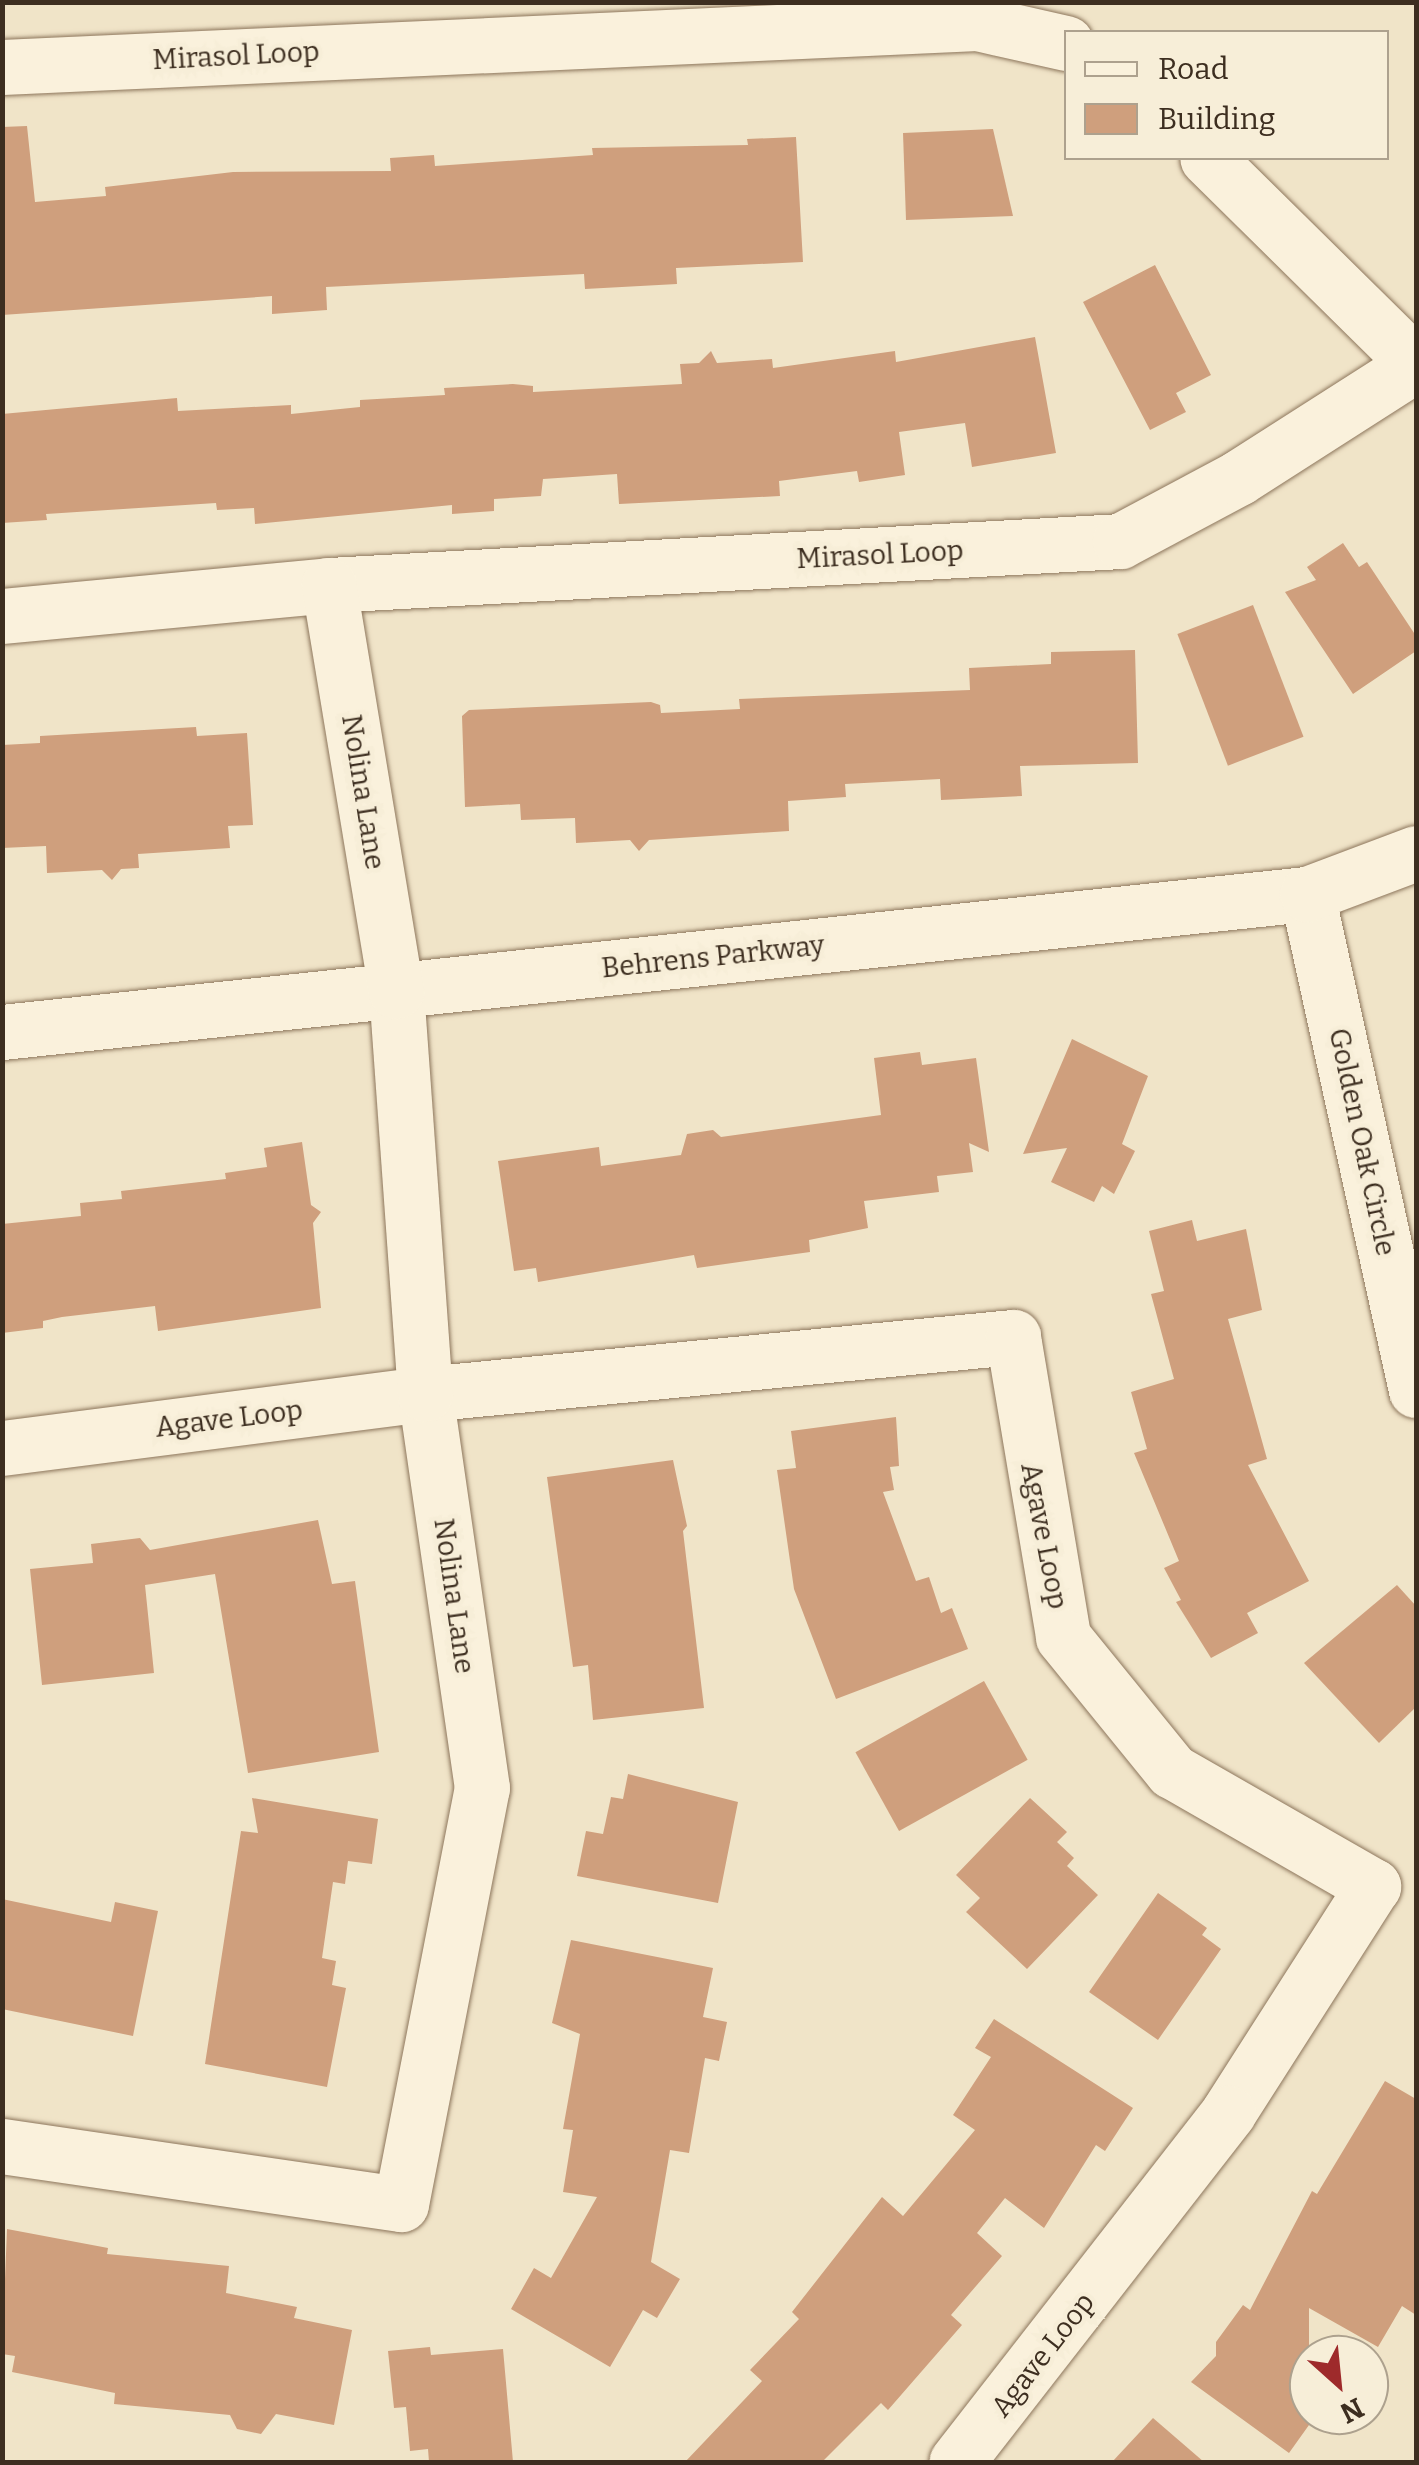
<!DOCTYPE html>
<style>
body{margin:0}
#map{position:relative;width:1419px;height:2465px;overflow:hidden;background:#f0e4c8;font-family:Bitter,serif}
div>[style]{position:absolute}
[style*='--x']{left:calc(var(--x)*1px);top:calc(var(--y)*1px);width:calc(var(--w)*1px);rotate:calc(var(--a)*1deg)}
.building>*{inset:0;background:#cf9f7d;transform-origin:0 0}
.roads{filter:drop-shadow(0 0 2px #8d765c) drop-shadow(0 0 2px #8d765c)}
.minor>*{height:55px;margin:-27.5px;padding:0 27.5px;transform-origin:27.5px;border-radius:27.5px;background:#faf1dc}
span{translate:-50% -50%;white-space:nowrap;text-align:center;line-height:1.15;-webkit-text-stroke:9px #f7eed8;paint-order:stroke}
.street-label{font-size:28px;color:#3d2e20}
.frame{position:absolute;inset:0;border:5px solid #3d2e20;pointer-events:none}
.legend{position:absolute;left:1064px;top:30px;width:325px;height:130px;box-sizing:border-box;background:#f7eed8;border:2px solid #ada18e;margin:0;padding:12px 18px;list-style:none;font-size:30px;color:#3d2e20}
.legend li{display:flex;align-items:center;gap:20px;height:50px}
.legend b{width:50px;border:2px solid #ada18e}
.north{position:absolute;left:1289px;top:2335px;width:100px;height:100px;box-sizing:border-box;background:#f7eed8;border:2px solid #ada18e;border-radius:50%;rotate:153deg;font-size:28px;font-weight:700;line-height:40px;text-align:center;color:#3d2e20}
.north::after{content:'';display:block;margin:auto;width:35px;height:45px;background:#9e2a2b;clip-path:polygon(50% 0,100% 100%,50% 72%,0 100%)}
</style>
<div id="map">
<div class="building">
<div style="clip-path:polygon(27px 126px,35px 202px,106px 196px,105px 187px,233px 172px,391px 171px,390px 158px,434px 155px,435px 166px,593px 155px,592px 148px,748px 145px,747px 139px,796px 137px,803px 262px,676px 268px,677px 284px,585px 289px,584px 274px,326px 287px,327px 310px,272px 314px,272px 296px,2px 315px,2px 127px)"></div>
<div style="clip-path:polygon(993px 129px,1013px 216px,906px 220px,903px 133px)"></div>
<div style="clip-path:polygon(1155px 265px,1211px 375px,1176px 393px,1186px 412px,1150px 430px,1083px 302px)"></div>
<div style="clip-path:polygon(1035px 337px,1056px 453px,972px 467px,965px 423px,899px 432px,905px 475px,859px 482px,857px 471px,779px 481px,780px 496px,619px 504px,617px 474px,543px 479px,541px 496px,494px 499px,494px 511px,452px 514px,452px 505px,255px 524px,254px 508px,217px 510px,216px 503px,46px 514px,47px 520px,2px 523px,2px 414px,177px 398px,178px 411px,291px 405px,291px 414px,360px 407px,360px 400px,445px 395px,444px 388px,513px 384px,533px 386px,533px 392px,682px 384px,680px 364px,699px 363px,711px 351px,717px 363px,772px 359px,773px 368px,895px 351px,896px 362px)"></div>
<div style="clip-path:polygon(1343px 543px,1359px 567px,1367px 562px,1416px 636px,1416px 651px,1353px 694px,1285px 592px,1316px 580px,1307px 567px)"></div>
<div style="left:1253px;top:605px;width:141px;height:81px;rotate:69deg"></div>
<div style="clip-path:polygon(1135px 650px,1138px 763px,1020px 766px,1022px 796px,941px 800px,940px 779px,845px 784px,846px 797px,788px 801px,789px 831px,649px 840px,639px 851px,630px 840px,576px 843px,575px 818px,521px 820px,520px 804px,465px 807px,462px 716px,469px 710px,651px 702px,660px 705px,661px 713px,740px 709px,739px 699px,970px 690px,969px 668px,1051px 664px,1051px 652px)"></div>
<div style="clip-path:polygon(196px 727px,197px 736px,247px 733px,253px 825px,228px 826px,230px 848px,138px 854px,139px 868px,121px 869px,112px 880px,102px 870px,47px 873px,46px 846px,2px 848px,2px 745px,40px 743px,40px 736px)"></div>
<div style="clip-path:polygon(1072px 1039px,1148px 1076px,1122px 1144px,1135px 1151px,1114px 1194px,1102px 1186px,1094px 1202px,1051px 1182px,1067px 1148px,1023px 1154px)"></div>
<div style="clip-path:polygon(920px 1052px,922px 1065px,976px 1058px,989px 1152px,969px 1143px,973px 1172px,937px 1176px,939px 1192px,864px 1201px,868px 1228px,809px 1240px,810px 1252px,697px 1268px,694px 1255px,538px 1282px,536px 1268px,514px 1271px,498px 1161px,599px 1147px,601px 1166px,681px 1155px,687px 1134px,713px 1130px,721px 1137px,881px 1115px,874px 1058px)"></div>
<div style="clip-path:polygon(302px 1142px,311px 1205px,321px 1212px,313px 1223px,321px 1308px,158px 1331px,155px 1306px,62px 1317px,43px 1321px,43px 1328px,2px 1333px,2px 1224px,81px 1216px,80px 1203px,122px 1199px,121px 1191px,226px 1179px,225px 1173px,267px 1167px,264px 1148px)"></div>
<div style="clip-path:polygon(1192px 1220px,1197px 1241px,1246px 1229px,1262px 1310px,1228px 1319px,1267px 1459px,1248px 1465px,1309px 1581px,1247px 1613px,1258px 1633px,1211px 1658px,1176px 1602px,1181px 1600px,1164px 1568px,1179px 1561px,1134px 1453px,1147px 1449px,1131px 1392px,1174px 1379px,1151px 1294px,1164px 1291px,1149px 1231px)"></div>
<div style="clip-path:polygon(896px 1417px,899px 1466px,890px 1467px,894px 1490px,883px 1492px,916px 1581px,929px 1577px,941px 1613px,952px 1608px,968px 1649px,836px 1699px,794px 1589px,777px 1470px,796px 1468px,791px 1431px)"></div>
<div style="clip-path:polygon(673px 1460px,687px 1526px,683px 1531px,704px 1708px,593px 1720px,588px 1665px,573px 1667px,547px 1477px)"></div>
<div style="clip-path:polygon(318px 1520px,332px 1584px,355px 1581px,379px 1752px,248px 1773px,215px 1574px,145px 1585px,154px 1673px,42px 1685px,30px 1569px,93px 1563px,91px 1544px,140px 1538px,150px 1550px)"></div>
<div style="clip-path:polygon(1397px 1585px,1416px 1606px,1416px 1707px,1379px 1743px,1304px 1663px)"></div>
<div style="left:984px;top:1681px;width:90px;height:147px;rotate:61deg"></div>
<div style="clip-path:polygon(628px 1774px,738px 1802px,718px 1903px,577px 1876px,586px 1831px,603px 1834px,611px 1797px,623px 1799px)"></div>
<div style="clip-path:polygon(252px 1798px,378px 1819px,372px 1864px,348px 1861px,345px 1884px,333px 1882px,322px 1958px,336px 1961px,332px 1985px,346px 1988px,327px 2087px,205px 2064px,241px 1831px,258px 1833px)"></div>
<div style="clip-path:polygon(1030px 1798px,1067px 1832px,1057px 1842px,1074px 1858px,1067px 1866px,1098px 1895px,1027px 1969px,966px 1912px,980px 1898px,956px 1875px)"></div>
<div style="clip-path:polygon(1158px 1893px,1207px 1928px,1202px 1935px,1221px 1949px,1158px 2040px,1089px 1992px)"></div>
<div style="clip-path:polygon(2px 1899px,111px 1922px,115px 1902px,158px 1911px,133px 2036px,2px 2009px)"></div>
<div style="clip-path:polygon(571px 1940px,713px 1968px,703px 2017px,727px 2022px,719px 2061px,705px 2058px,689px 2153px,670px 2150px,651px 2262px,680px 2279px,657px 2318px,643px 2310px,610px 2367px,511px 2309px,534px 2268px,551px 2278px,597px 2197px,563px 2192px,573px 2130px,563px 2129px,580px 2034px,552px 2023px)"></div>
<div style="clip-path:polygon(994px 2019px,1133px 2108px,1105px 2151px,1096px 2145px,1044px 2228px,1005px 2198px,977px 2233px,1002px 2256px,951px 2315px,962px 2325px,888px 2410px,881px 2403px,822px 2462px,685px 2462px,762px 2381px,750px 2370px,799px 2319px,792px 2312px,882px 2197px,903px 2216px,975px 2130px,953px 2115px,991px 2057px,975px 2048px)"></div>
<div style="clip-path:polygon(1385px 2081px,1416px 2099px,1416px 2315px,1402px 2306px,1378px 2347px,1309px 2308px,1309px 2425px,1289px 2453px,1191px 2382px,1216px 2356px,1216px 2342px,1243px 2305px,1250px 2310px,1312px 2191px,1317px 2194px)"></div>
<div style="clip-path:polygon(7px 2229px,108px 2248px,107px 2254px,229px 2266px,226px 2293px,297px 2307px,294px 2318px,352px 2330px,334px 2425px,276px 2414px,261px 2434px,237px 2429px,230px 2415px,114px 2404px,115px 2393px,12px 2372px,15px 2356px,2px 2354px)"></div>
<div style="clip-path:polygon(430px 2347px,431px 2355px,503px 2349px,513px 2462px,429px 2462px,428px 2449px,410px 2451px,406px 2407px,394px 2408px,388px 2351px)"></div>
<div style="clip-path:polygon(1153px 2418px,1204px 2462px,1112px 2462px)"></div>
</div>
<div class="roads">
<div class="minor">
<div style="--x:2;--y:67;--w:976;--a:-2.58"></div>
<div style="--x:977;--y:23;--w:91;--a:12.7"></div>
<div style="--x:2;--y:616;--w:328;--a:-5.4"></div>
<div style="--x:329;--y:585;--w:792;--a:-3.18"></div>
<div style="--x:1120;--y:541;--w:134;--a:-28.1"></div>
<div style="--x:1238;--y:478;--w:211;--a:-32.6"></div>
<div style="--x:1416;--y:364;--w:293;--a:-135.4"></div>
<div style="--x:1307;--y:894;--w:508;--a:77.61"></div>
<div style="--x:2;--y:1032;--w:1312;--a:-6.04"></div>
<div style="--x:1307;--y:894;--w:116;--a:-20.6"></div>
<div style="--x:2;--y:1448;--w:426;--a:-7.3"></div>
<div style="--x:425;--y:1394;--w:591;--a:-5.54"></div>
<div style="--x:1013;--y:1337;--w:304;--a:80.5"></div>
<div style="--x:1063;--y:1637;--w:173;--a:50.9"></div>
<div style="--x:1172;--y:1771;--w:232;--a:29.8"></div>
<div style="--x:1373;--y:1886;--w:269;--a:122.6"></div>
<div style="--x:1228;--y:2113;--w:442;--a:127.9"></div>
<div style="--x:2;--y:2146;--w:403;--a:8.3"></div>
<div style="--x:401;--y:2204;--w:424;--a:-79"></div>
<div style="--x:482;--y:1788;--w:398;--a:-98.2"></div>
<div style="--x:425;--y:1394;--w:404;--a:-94.1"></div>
<div style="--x:396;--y:991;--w:411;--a:-99.4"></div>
</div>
</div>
<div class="street-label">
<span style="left:236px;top:56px;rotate:-3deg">Mirasol Loop</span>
<span style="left:880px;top:555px;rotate:-3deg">Mirasol Loop</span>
<span style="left:363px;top:792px;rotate:81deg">Nolina Lane</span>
<span style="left:713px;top:957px;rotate:-6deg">Behrens Parkway</span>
<span style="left:1362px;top:1142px;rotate:78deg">Golden Oak Circle</span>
<span style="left:229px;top:1419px;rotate:-7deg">Agave Loop</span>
<span style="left:1044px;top:1536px;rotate:79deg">Agave Loop</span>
<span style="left:454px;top:1596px;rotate:82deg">Nolina Lane</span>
<span style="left:1043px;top:2355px;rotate:-52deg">Agave Loop</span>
</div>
<div class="frame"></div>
<ul class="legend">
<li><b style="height:12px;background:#faf1dc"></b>Road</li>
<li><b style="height:28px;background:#cf9f7d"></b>Building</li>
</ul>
<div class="north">N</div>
</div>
